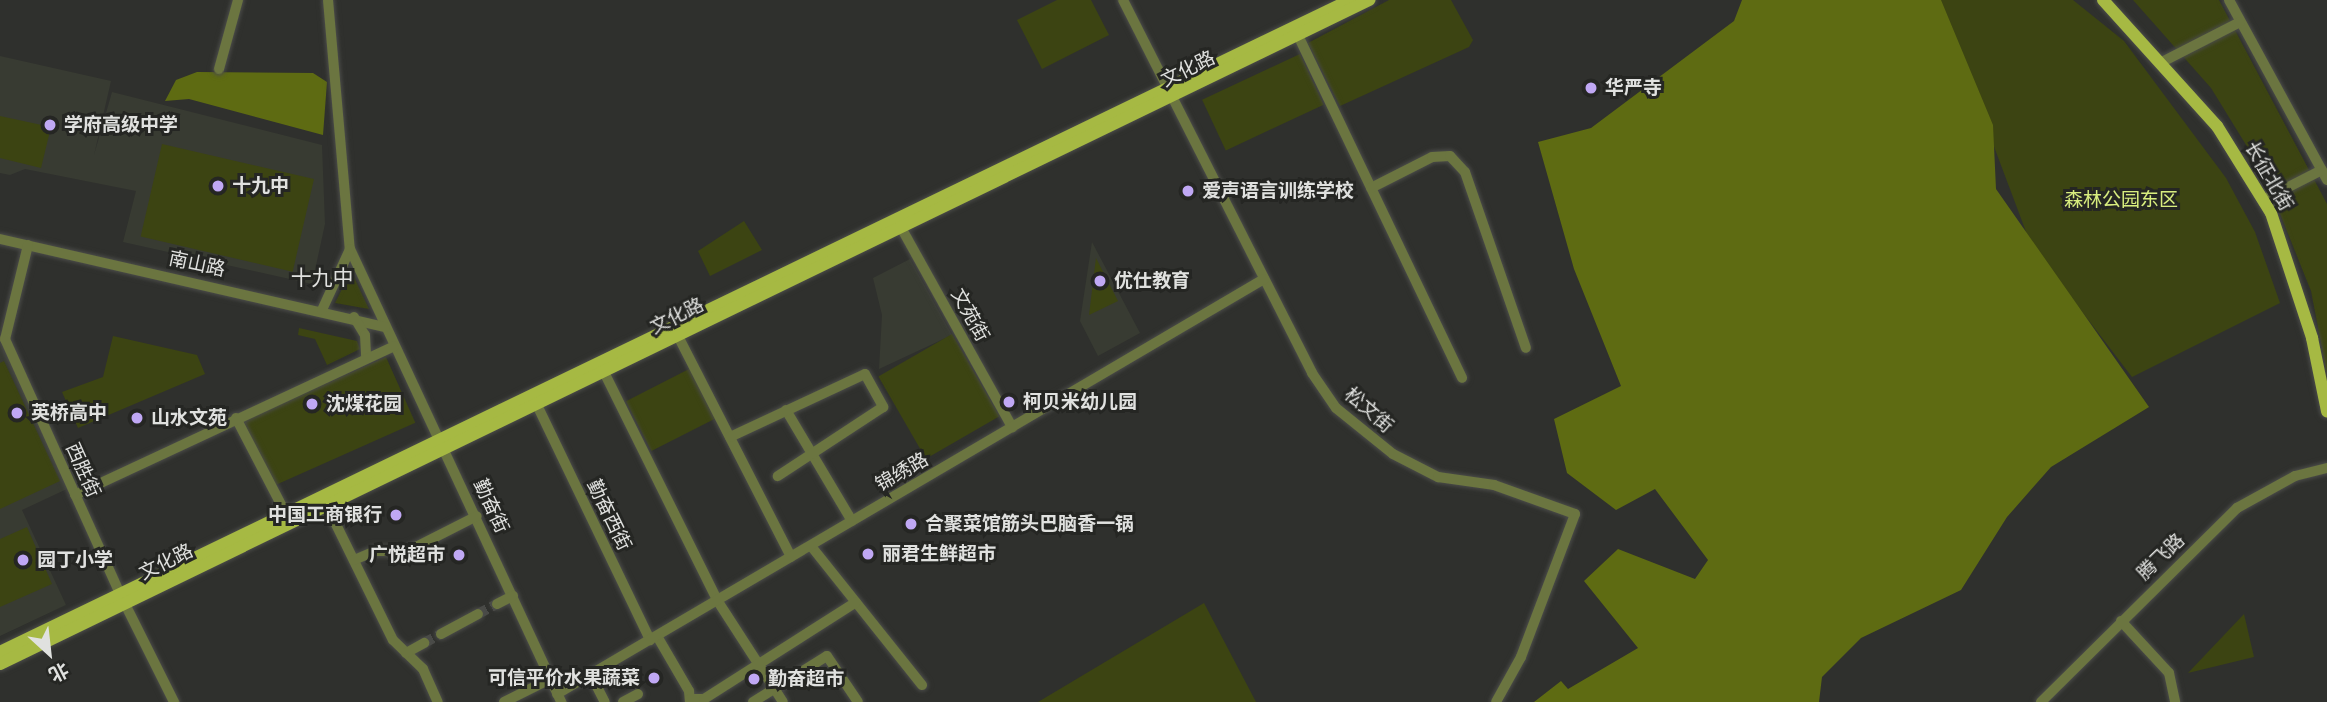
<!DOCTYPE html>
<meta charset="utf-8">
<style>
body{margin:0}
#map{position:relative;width:2327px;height:702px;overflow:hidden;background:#2f302d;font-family:"Work Sans","Noto Sans SC",sans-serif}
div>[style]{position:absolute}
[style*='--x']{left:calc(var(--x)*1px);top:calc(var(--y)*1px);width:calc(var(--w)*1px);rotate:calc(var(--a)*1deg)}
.built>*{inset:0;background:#383b32}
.green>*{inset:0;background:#3c4412;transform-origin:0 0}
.forest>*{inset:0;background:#5e6b12}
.minor-tunnel>*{height:10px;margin-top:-5px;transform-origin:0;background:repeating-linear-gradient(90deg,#4a4b48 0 10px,transparent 0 15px)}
.roads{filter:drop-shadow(0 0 2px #4b4c49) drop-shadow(0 0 2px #4b4c49)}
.minor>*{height:10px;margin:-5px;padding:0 5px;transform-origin:5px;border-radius:5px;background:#6b7540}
.major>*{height:12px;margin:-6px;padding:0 6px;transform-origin:6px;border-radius:6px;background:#a6b943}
.dots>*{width:19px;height:19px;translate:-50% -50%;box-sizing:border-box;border:4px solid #252623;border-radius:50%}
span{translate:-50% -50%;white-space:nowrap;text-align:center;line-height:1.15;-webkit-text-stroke:6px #252623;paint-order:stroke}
.street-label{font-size:19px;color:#e0e1df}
.poi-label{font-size:19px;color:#e0e1df;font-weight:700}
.left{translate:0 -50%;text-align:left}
.right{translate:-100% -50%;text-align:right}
.park-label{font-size:19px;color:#d8ed7e}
.neighbourhood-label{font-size:21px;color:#e0e1df}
.north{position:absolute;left:14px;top:618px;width:70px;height:70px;-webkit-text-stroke:5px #252623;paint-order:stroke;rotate:153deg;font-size:19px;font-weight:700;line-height:28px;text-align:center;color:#e0e1df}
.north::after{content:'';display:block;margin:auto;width:24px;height:32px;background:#e0e1df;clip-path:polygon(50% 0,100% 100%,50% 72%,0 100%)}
</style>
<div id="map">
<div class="built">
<div style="clip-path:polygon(0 56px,111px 81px,94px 155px,112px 92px,322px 145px,325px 224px,312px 284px,123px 242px,136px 191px,25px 169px,10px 175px,0 173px)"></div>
<div style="clip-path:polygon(1092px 242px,1140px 333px,1098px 356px,1080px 321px)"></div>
<div style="clip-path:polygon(910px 259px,952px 335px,879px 369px,882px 315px,873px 278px)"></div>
<div style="clip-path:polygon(0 338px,69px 488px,22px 510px,66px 605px,0 636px)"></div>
</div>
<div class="green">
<div style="clip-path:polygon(1057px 0,1091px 0,1109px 35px,1042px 69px,1017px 20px)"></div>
<div style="clip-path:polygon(1389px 0,1451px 0,1473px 40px,1469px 47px,1340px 106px,1308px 43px)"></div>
<div style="clip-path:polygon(1939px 0,2073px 0,2124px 41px,2226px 178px,2255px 232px,2280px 303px,2132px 377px,2031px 245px)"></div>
<div style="clip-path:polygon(2133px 0,2219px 0,2327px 204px,2327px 374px,2311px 291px,2264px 174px,2211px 88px)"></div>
<div style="left:1300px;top:54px;width:56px;height:108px;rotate:65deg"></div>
<div style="clip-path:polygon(0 116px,51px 127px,41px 168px,0 158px)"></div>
<div style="left:162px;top:144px;width:156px;height:95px;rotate:13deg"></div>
<div style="clip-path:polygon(744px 221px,762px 250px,710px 276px,698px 251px)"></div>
<div style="clip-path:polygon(1096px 258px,1118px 301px,1089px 315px)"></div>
<div style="clip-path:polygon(351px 271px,369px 309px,335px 303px)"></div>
<div style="clip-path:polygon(299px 328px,357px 341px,360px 349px,327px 365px,315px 339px,298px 335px)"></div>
<div style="left:952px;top:334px;width:95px;height:85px;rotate:60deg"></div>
<div style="clip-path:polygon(113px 336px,197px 355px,205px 374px,78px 428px,62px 392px,103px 377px)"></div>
<div style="left:386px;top:357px;width:72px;height:156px;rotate:66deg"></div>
<div style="clip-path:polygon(4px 361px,60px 481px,0 509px,0 363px)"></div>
<div style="left:691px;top:368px;width:56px;height:73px;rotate:63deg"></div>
<div style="clip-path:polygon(27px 527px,52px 584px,0 607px,0 539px)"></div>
<div style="clip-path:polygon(1204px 603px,1256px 702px,1038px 702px)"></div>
<div style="clip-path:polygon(2244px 614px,2254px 657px,2188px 673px)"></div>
</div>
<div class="forest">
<div style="clip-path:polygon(1742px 0,1941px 0,1993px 125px,1996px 189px,2149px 407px,2051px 467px,2007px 517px,1961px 590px,1861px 638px,1822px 677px,1819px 702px,1534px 702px,1561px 681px,1568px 689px,1638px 648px,1584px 581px,1618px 549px,1695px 579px,1708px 560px,1655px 489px,1616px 510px,1567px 473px,1554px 419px,1621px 386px,1574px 269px,1538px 142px,1591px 128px,1734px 21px)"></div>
<div style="clip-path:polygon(197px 72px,313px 73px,327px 82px,323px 135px,189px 99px,165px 101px,176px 80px)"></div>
</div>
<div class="minor-tunnel">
<div style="--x:478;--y:614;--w:21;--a:-28"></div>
<div style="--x:424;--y:643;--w:19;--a:-28"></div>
</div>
<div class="roads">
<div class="minor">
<div style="--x:328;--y:0;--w:250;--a:85"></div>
<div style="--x:350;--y:249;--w:500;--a:65"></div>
<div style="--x:1123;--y:0;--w:418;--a:63.1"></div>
<div style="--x:1312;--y:373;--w:42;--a:55.6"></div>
<div style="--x:1336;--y:408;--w:73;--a:38.9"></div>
<div style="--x:1393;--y:454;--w:51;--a:27.1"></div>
<div style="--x:1438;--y:477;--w:57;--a:8.1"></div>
<div style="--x:1494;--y:485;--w:86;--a:19.7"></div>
<div style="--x:1575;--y:514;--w:153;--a:110.7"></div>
<div style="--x:1521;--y:657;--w:51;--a:119.1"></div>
<div style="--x:2229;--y:0;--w:205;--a:61.4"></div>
<div style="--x:1294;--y:27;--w:389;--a:64.4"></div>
<div style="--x:2160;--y:63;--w:90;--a:-27.1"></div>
<div style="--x:219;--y:69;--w:72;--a:-74.6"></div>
<div style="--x:1371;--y:188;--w:68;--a:-26.9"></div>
<div style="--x:1432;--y:157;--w:18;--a:-3"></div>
<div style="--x:1450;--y:156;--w:22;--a:47"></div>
<div style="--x:1465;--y:172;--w:186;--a:70.9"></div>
<div style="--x:2263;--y:200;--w:66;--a:-27"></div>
<div style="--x:898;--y:222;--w:235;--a:60.9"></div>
<div style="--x:0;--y:239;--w:395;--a:12.9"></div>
<div style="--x:28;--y:245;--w:97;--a:103.7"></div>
<div style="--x:5;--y:339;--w:280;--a:65.7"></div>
<div style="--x:120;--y:594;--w:121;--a:63.4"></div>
<div style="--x:322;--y:310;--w:67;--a:-65.3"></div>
<div style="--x:354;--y:317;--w:21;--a:59"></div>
<div style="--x:365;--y:335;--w:21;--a:87"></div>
<div style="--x:678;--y:336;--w:248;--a:62.9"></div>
<div style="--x:604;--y:372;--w:254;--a:63.6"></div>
<div style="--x:717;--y:600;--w:121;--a:57.1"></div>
<div style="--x:537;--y:405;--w:261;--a:64.3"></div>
<div style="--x:786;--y:410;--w:129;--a:59.3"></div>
<div style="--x:236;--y:418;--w:108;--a:62.5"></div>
<div style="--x:730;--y:437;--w:149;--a:-25"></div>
<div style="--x:865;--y:374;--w:38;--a:61"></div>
<div style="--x:883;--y:407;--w:126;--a:146.7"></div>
<div style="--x:75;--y:495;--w:352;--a:-25"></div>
<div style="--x:327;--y:506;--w:149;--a:63.8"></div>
<div style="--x:393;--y:640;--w:42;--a:44"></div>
<div style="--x:423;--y:669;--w:36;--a:66"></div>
<div style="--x:811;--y:546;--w:178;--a:51.4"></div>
<div style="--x:354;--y:560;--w:23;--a:-23"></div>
<div style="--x:375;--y:551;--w:33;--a:0"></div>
<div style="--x:408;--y:551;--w:77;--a:-26.9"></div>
<div style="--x:497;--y:604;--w:18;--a:-27"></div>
<div style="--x:2121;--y:621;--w:71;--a:47.3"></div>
<div style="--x:2169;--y:673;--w:30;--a:78"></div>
<div style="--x:441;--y:634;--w:42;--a:-28.4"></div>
<div style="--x:657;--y:636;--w:64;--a:59.8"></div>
<div style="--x:689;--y:691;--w:11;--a:85"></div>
<div style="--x:406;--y:653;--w:21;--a:-29"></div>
<div style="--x:591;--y:675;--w:30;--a:63"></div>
<div style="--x:557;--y:694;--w:820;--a:-30.41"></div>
<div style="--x:690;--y:699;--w:14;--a:0"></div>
<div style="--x:704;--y:699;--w:180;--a:-32.5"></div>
<div style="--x:504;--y:702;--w:51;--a:-26.6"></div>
<div style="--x:623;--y:702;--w:17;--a:-28"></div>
<div style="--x:753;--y:702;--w:87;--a:-31.9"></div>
<div style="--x:827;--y:656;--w:55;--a:56"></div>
<div style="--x:2041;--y:702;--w:276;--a:-44.7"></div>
<div style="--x:2237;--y:508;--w:66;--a:-28.9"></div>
<div style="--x:2295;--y:476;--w:33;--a:-14"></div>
</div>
<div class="major">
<div style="--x:2103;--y:0;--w:170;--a:47.9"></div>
<div style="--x:2217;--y:126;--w:102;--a:58.2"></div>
<div style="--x:2271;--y:213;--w:132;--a:71.8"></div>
<div style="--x:2312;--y:338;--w:75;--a:78.4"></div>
<div style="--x:0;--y:652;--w:1499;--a:-25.78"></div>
<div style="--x:0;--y:664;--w:1522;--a:-25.87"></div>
</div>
</div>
<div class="dots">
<div style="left:1591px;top:88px;background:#c0a8f4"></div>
<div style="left:50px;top:125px;background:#c0a8f4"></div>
<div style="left:218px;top:186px;background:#c0a8f4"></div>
<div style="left:1188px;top:191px;background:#c0a8f4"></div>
<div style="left:1100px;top:281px;background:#c0a8f4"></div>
<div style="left:1009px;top:402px;background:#c0a8f4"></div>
<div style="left:312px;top:404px;background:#c0a8f4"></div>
<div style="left:17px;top:413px;background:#c0a8f4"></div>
<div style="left:137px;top:418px;background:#c0a8f4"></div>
<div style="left:396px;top:515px;background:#c0a8f4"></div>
<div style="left:911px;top:524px;background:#c0a8f4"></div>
<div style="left:868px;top:554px;background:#c0a8f4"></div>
<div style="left:459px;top:555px;background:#c0a8f4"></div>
<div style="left:23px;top:560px;background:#c0a8f4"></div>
<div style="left:654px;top:678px;background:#c0a8f4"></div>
<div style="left:754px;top:679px;background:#c0a8f4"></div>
</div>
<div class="street-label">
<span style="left:1188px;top:69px;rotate:-26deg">文化路</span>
<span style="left:2269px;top:176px;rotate:60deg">长征北街</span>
<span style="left:197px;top:264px;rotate:12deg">南山路</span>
<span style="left:970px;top:315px;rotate:61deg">文苑街</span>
<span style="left:677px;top:316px;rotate:-26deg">文化路</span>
<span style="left:1369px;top:410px;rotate:41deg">松文街</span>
<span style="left:83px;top:470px;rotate:66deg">西胜街</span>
<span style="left:902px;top:472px;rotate:-30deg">锦绣路</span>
<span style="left:491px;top:506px;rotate:65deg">勤奋街</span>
<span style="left:609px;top:515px;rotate:64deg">勤奋西街</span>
<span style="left:2161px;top:557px;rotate:-44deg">腾飞路</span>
<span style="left:166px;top:562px;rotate:-26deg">文化路</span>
</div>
<div class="poi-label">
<span class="left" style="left:1605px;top:88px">华严寺</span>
<span class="left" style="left:64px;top:125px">学府高级中学</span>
<span class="left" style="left:232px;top:186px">十九中</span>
<span class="left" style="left:1202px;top:191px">爱声语言训练学校</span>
<span class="left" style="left:1114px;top:281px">优仕教育</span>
<span class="left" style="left:1023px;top:402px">柯贝米幼儿园</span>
<span class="left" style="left:326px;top:404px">沈煤花园</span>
<span class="left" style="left:31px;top:413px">英桥高中</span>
<span class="left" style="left:151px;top:418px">山水文苑</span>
<span class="right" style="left:382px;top:515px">中国工商银行</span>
<span class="left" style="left:925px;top:524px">合聚菜馆筋头巴脑香一锅</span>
<span class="left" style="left:882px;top:554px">丽君生鲜超市</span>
<span class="right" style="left:445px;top:555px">广悦超市</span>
<span class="left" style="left:37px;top:560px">园丁小学</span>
<span class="right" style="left:640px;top:678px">可信平价水果蔬菜</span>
<span class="left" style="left:768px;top:679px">勤奋超市</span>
</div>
<div class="park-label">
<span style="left:2121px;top:200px">森林公园东区</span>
</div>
<div class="neighbourhood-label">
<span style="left:322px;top:278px">十九中</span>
</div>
<div class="north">北</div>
</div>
